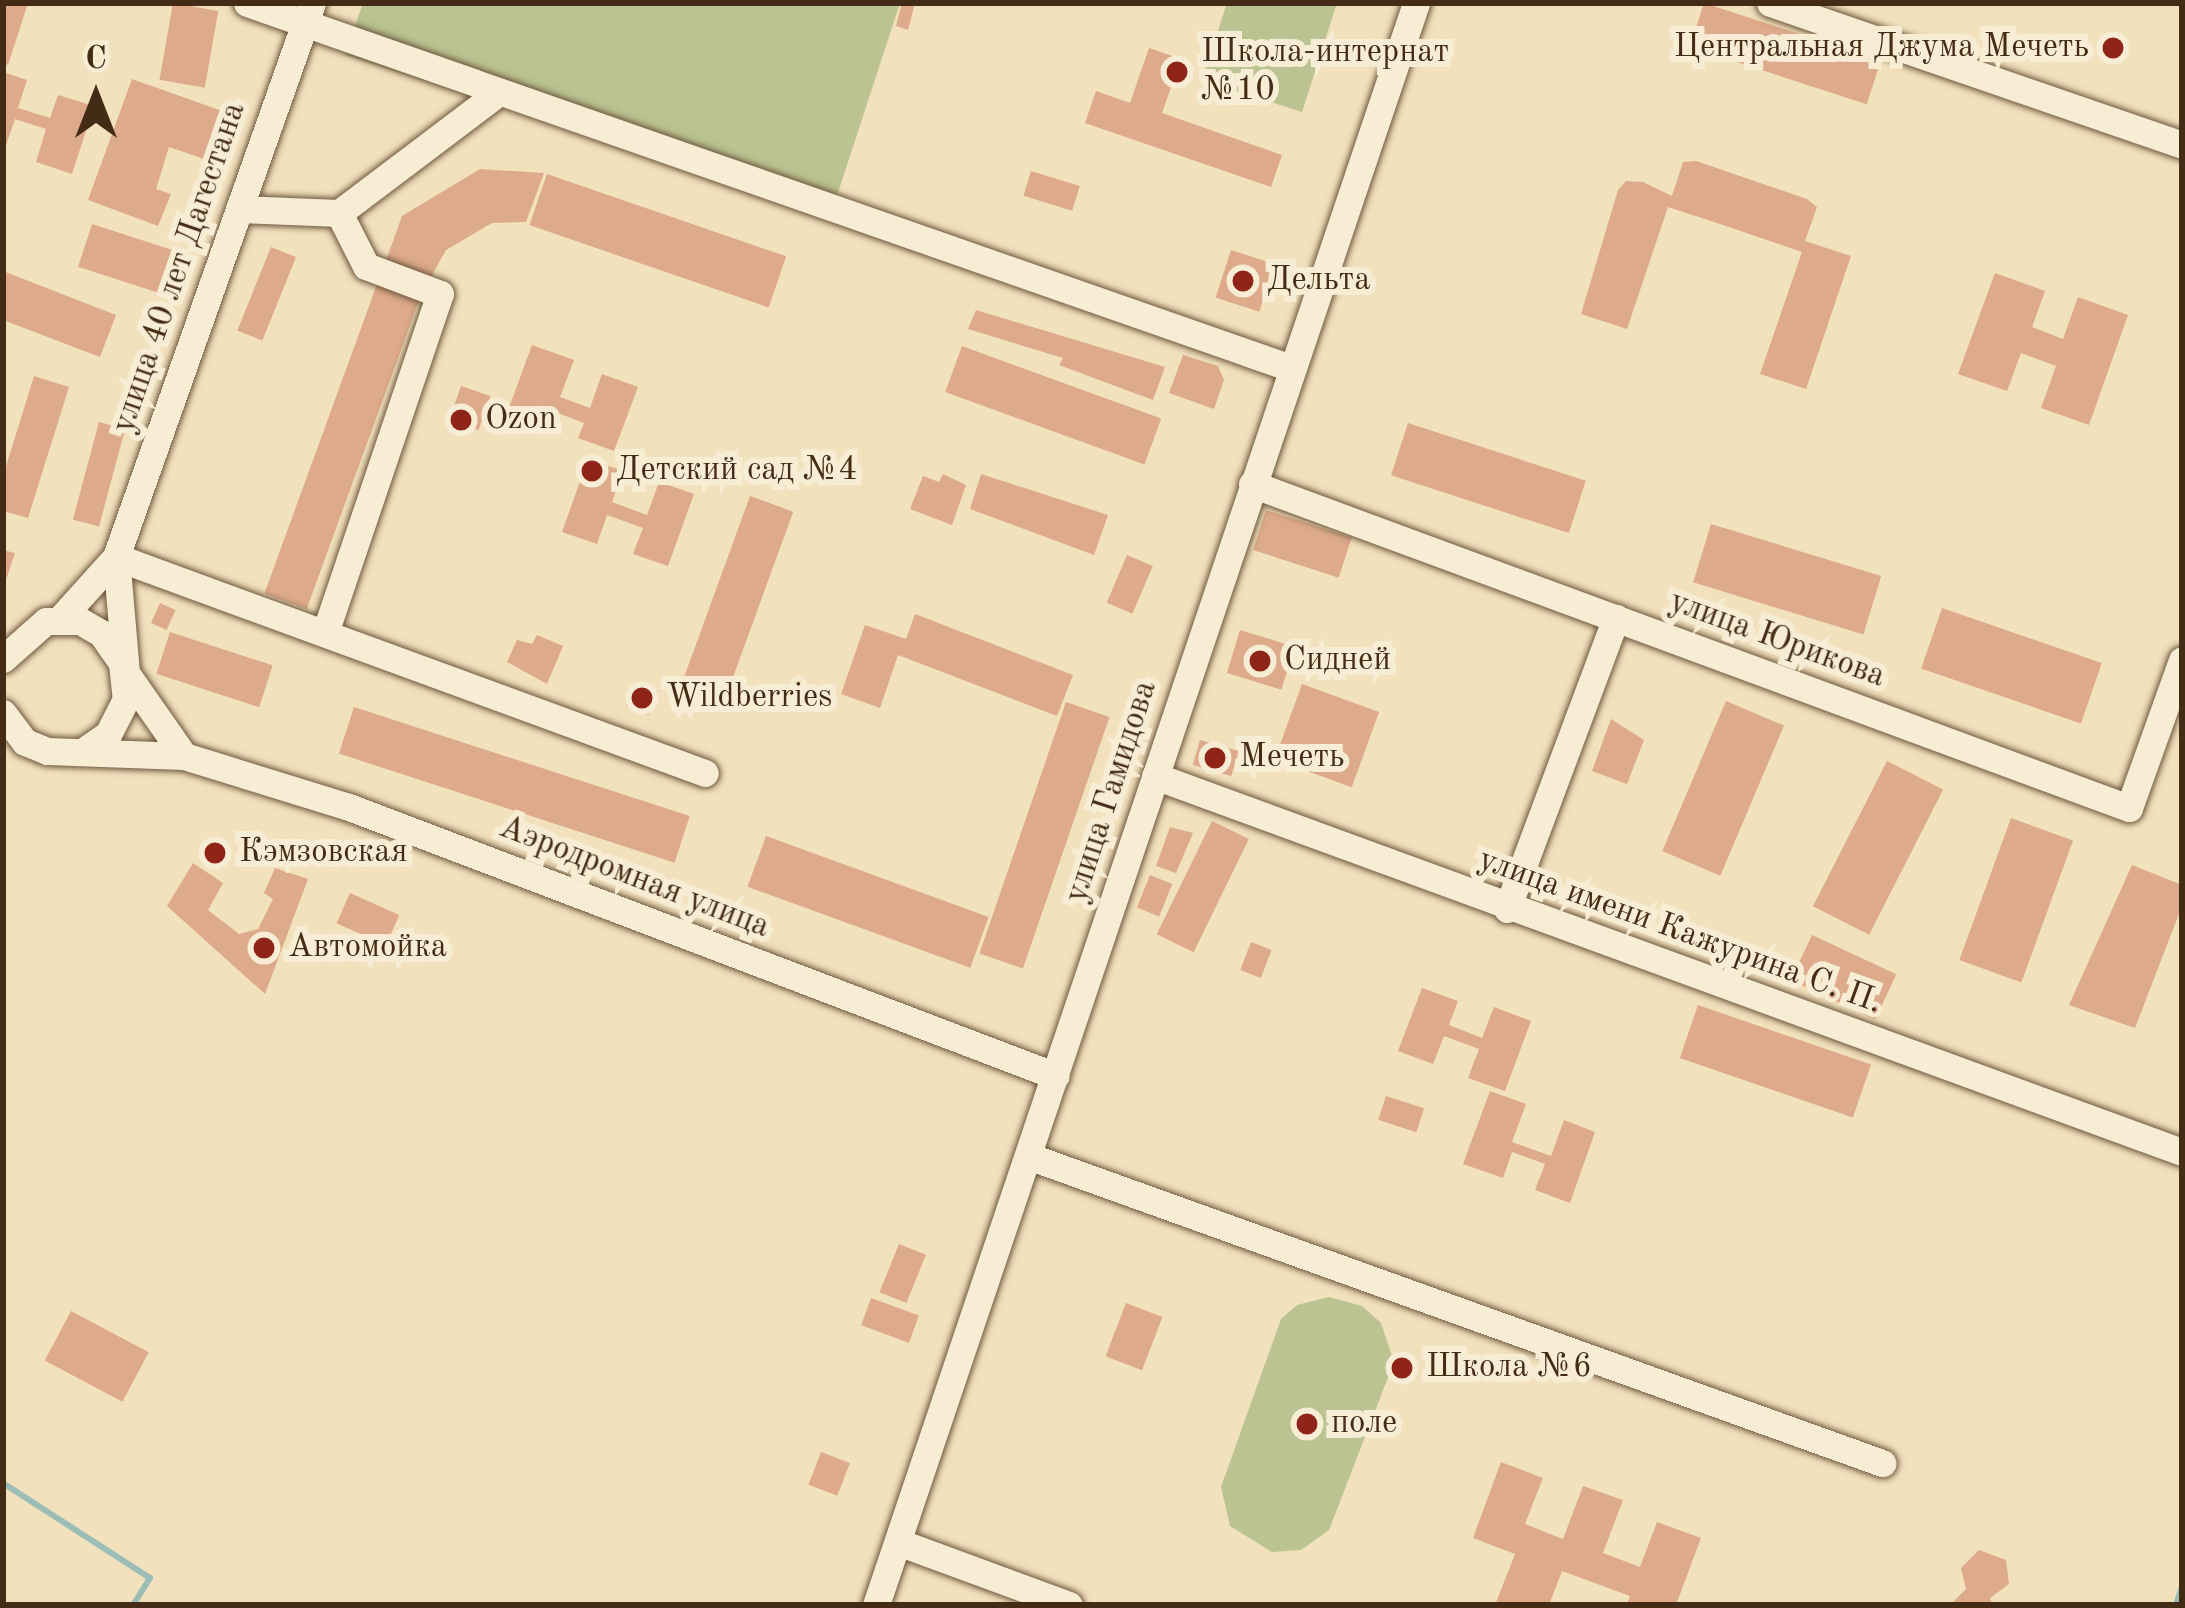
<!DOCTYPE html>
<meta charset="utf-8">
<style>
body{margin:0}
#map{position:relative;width:2185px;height:1608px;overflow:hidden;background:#f2e1bd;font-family:"Old Standard TT",serif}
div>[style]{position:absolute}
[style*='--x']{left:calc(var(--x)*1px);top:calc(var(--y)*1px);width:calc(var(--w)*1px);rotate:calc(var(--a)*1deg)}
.green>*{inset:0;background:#bac391}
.stream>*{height:6px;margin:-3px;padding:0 3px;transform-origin:3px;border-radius:3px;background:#9bbdb5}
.building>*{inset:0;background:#ddaa8b;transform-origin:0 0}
.roads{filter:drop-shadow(0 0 3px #6f583f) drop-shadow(0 0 3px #6f583f)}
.minor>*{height:27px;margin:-13.5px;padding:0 13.5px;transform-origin:13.5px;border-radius:13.5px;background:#f7ecd4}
.dots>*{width:33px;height:33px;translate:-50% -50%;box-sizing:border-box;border:6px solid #f7ecd4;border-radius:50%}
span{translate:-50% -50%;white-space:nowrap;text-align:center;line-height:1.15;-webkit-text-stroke:12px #f7ecd4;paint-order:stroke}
.poi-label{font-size:33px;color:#432b15}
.right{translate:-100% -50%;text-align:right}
.left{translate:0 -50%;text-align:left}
.street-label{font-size:33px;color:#432b15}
.frame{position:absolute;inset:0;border:6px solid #432b15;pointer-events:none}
.north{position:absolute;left:36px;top:36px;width:120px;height:120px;-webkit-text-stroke:9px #f7ecd4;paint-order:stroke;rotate:0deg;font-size:33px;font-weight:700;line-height:48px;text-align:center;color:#432b15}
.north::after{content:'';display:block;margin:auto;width:42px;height:54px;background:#432b15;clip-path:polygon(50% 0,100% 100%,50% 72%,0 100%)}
</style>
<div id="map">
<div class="green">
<div style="clip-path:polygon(363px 3px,900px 3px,831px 214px,345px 55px)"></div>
<div style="clip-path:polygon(1227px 3px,1337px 3px,1302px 112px,1202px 80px)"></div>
<div style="clip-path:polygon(1329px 1297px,1362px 1306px,1381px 1323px,1394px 1362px,1329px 1530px,1301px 1550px,1272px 1552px,1230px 1526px,1221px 1487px,1281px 1319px,1297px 1305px)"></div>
</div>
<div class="stream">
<div style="--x:3;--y:1483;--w:175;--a:32.9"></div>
<div style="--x:150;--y:1578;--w:32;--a:122"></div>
<div style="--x:2176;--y:1605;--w:19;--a:-72"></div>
</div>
<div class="building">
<div style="clip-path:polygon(3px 3px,28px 3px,8px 65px,3px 63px)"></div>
<div style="left:173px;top:3px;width:46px;height:78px;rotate:10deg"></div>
<div style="clip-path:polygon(902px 3px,915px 3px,908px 30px,896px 26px)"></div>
<div style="left:1704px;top:3px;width:186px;height:46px;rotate:18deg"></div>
<div style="clip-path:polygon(1149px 48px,1181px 59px,1162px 113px,1282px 155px,1271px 187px,1085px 123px,1096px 91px,1130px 103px)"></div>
<div style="clip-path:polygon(3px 72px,27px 80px,18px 108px,50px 118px,58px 95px,94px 106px,72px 174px,36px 162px,46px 129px,15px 119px,3px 154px)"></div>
<div style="clip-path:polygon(132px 79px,225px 112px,207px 160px,169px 147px,156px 189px,171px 194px,158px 226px,88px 200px)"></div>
<div style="clip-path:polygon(1696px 161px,1807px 199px,1817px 207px,1805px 241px,1851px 256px,1806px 389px,1760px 374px,1802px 252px,1723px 225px,1668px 207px,1627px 329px,1581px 314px,1618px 190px,1626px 181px,1643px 182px,1672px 196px,1683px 162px)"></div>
<div style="clip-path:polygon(480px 169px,544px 173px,526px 222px,492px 223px,446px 250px,427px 284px,383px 269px,402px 216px)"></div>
<div style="left:1031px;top:171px;width:51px;height:26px;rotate:17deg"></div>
<div style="left:547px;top:174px;width:253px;height:54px;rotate:19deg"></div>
<div style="left:92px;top:224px;width:86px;height:45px;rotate:18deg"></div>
<div style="left:271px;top:247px;width:27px;height:90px;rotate:22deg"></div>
<div style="left:1231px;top:250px;width:46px;height:50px;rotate:18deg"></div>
<div style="clip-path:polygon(3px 271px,116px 315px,100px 357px,3px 320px)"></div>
<div style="clip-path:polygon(1995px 273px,2045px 291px,2032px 327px,2063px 339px,2078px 297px,2128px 315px,2089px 425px,2041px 408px,2056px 366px,2021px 353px,2007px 391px,1958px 374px)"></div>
<div style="left:380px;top:276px;width:45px;height:338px;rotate:20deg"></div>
<div style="clip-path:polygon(976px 310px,1165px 367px,1153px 400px,1059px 365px,1063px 358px,968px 329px)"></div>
<div style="clip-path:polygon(532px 345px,574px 360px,560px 397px,590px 408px,602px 374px,638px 387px,614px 451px,578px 438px,584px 423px,555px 412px,548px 431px,506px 416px)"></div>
<div style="left:962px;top:346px;width:212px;height:49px;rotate:20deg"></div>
<div style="clip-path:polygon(1183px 355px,1218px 366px,1224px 380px,1214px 409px,1169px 393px)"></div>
<div style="clip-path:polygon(34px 376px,69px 387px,28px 518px,3px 511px,3px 476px)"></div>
<div style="left:461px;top:386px;width:31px;height:36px;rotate:19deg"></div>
<div style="left:99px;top:422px;width:27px;height:101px;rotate:15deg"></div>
<div style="left:1408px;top:423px;width:187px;height:55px;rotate:18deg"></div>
<div style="clip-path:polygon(588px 459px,623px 471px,612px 502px,647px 515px,659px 482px,694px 494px,668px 566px,633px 554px,643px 528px,607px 515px,597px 544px,562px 532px)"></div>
<div style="clip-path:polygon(943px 474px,966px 485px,952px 525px,910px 509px,923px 476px,939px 482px)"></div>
<div style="clip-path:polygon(981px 474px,1108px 515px,1094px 555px,970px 509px)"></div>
<div style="left:750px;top:496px;width:46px;height:213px;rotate:20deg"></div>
<div style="left:1266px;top:510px;width:90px;height:42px;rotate:18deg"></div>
<div style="left:1711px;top:524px;width:178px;height:61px;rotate:17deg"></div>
<div style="clip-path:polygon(3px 550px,15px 553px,4px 586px,3px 586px)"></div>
<div style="left:1127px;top:555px;width:28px;height:52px;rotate:23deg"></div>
<div style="left:160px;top:603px;width:17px;height:22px;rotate:24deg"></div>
<div style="left:1942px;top:608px;width:169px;height:64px;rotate:19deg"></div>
<div style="clip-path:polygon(915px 614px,1073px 675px,1057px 716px,898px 655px,880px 708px,841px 694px,865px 625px,906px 639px)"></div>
<div style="left:1240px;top:630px;width:57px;height:45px;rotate:17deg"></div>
<div style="left:170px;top:632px;width:108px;height:44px;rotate:18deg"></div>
<div style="clip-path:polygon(537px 635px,563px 646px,547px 684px,507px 662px,517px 640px,532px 644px)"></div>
<div style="left:636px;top:682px;width:24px;height:26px;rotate:22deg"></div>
<div style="left:1302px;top:684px;width:82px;height:80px;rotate:20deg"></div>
<div style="left:1726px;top:701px;width:63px;height:163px;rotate:23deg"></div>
<div style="left:1066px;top:702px;width:46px;height:266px;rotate:19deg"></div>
<div style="left:354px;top:707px;width:353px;height:49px;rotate:18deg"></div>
<div style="clip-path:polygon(1611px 719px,1644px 740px,1627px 784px,1592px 771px)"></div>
<div style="left:1200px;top:740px;width:40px;height:26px;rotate:16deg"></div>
<div style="left:1887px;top:761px;width:63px;height:163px;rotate:27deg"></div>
<div style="left:2011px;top:818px;width:66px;height:151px;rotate:20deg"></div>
<div style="left:1212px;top:821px;width:41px;height:126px;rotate:26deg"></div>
<div style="clip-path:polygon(1170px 827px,1193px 833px,1176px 873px,1156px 866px)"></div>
<div style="left:766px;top:836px;width:237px;height:54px;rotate:20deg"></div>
<div style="clip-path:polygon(193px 863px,223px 883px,208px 910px,239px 934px,258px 929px,273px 899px,264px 893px,275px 868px,308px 879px,265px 994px,167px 906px)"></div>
<div style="clip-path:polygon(2132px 865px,2182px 885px,2182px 906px,2135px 1028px,2069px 1005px)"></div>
<div style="left:1150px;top:875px;width:24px;height:35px;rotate:22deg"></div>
<div style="left:350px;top:893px;width:54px;height:33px;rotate:24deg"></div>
<div style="left:1812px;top:935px;width:93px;height:50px;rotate:25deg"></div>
<div style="left:1251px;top:942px;width:22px;height:30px;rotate:21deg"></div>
<div style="clip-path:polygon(1422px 988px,1458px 1001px,1449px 1025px,1482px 1038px,1494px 1007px,1531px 1021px,1505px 1091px,1468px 1078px,1479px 1049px,1444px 1036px,1433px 1064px,1398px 1051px)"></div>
<div style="left:1698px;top:1005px;width:183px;height:56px;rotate:19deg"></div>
<div style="clip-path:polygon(1490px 1091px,1526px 1104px,1512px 1142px,1551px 1156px,1564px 1120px,1595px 1132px,1570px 1203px,1535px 1190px,1545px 1164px,1512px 1152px,1503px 1178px,1463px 1164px)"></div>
<div style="left:1386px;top:1096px;width:40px;height:25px;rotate:18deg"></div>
<div style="left:899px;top:1244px;width:29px;height:52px;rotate:22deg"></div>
<div style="left:871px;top:1298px;width:51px;height:29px;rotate:20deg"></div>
<div style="left:1126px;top:1303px;width:39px;height:57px;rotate:21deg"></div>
<div style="left:71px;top:1311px;width:88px;height:56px;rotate:28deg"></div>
<div style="left:821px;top:1452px;width:31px;height:35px;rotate:21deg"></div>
<div style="clip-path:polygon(1501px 1462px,1543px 1478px,1525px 1524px,1563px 1539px,1583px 1486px,1623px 1500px,1603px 1553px,1640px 1567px,1657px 1522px,1701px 1538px,1676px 1605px,1627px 1605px,1630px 1596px,1562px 1571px,1549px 1605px,1495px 1605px,1515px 1554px,1473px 1538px)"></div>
<div style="clip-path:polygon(1979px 1550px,2006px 1560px,2009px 1584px,1990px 1598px,1993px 1605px,1950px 1605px,1966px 1589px,1961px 1568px)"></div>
</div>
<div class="roads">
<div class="minor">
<div style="--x:247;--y:3;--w:1106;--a:19.27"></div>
<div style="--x:1770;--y:3;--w:436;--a:19"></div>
<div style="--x:239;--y:209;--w:100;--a:2.3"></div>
<div style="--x:339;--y:213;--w:201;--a:-37.1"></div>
<div style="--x:1252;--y:484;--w:935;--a:20.28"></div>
<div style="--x:2129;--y:808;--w:157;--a:-70.3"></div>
<div style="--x:116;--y:557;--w:627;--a:20.14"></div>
<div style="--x:60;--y:619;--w:84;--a:-47.9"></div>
<div style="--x:325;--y:633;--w:358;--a:-71.3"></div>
<div style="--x:440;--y:294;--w:79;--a:-159.3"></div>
<div style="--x:366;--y:266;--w:59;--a:-117"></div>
<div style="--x:3;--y:659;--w:57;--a:-41.5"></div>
<div style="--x:46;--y:621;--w:34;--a:0"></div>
<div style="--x:80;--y:621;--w:24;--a:30"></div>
<div style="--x:101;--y:633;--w:37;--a:55"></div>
<div style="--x:122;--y:663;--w:36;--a:84"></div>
<div style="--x:126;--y:699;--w:39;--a:117"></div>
<div style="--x:108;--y:734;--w:29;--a:145"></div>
<div style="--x:3;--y:713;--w:36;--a:53"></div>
<div style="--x:25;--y:742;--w:24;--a:22"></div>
<div style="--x:47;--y:751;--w:137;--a:2.1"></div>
<div style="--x:184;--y:756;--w:173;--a:17.2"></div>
<div style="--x:349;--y:807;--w:756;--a:20.83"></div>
<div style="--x:184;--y:756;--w:101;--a:-124.9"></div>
<div style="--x:126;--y:673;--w:116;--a:-94.9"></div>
<div style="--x:116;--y:557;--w:588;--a:-70.52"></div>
<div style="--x:1155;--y:776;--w:1094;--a:20.11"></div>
<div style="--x:1507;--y:909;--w:311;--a:-69.5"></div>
<div style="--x:1028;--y:1156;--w:908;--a:19.77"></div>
<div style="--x:898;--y:1542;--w:182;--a:20.2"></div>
<div style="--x:876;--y:1605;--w:1691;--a:-71.37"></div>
</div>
</div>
<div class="dots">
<div style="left:2113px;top:48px;background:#8f2418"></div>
<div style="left:1177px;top:72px;background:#8f2418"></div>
<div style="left:1243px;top:281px;background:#8f2418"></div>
<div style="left:461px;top:420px;background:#8f2418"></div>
<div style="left:592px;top:471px;background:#8f2418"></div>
<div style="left:1260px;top:661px;background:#8f2418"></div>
<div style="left:642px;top:698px;background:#8f2418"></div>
<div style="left:1215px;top:758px;background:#8f2418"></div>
<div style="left:215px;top:853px;background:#8f2418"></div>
<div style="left:264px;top:948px;background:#8f2418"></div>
<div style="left:1402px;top:1368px;background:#8f2418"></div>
<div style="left:1307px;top:1424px;background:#8f2418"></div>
</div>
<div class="poi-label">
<span class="right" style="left:2089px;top:48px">Центральная Джума Мечеть</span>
<span class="left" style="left:1201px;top:72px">Школа-интернат<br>№10</span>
<span class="left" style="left:1267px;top:281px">Дельта</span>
<span class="left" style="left:485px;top:420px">Ozon</span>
<span class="left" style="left:616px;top:471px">Детский сад №4</span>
<span class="left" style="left:1284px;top:661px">Сидней</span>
<span class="left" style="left:666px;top:698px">Wildberries</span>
<span class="left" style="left:1239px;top:758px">Мечеть</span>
<span class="left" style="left:239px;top:853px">Кэмзовская</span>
<span class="left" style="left:288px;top:948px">Автомойка</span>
<span class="left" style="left:1426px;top:1368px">Школа №6</span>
<span class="left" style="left:1331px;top:1424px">поле</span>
</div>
<div class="street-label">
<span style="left:180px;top:268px;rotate:-71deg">улица 40 лет Дагестана</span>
<span style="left:1777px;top:640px;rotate:20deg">улица Юрикова</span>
<span style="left:1112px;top:792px;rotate:-72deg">улица Гамидова</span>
<span style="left:634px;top:878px;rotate:21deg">Аэродромная улица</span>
<span style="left:1680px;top:932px;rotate:20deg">улица имени Кажурина С. П.</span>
</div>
<div class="frame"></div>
<div class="north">С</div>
</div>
